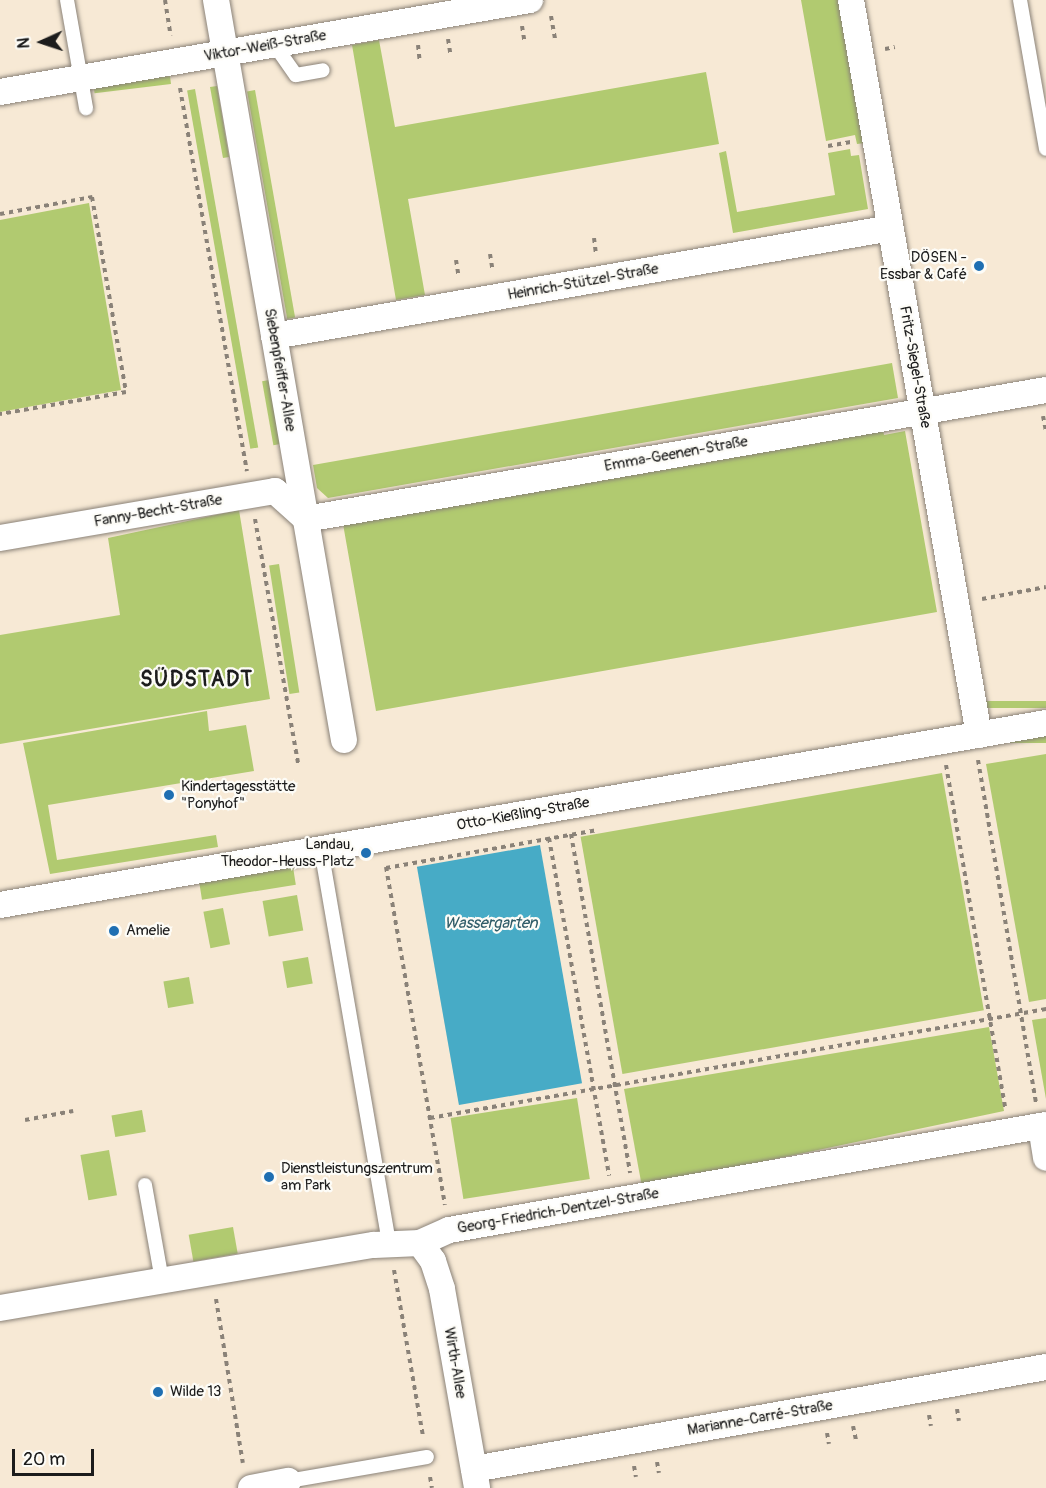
<!DOCTYPE html>
<meta charset="utf-8">
<style>
body{margin:0}
#map{position:relative;width:1046px;height:1488px;overflow:hidden;background:#f7e9d5;font-family:Pangolin,sans-serif}
div>[style]{position:absolute}
[style*='--x']{left:calc(var(--x)*1px);top:calc(var(--y)*1px);width:calc(var(--w)*1px);rotate:calc(var(--a)*1deg)}
.green>*{inset:0;background:#b1ca70;transform-origin:0 0}
.water>*{inset:0;background:#47abc6;transform-origin:0 0}
.path>*{height:4px;margin-top:-2px;transform-origin:0;background:repeating-linear-gradient(90deg,#8a8278 0 4.5px,transparent 0 9px)}
.roads{filter:drop-shadow(0 0 2px #8a8278) drop-shadow(0 0 2px #8a8278)}
.lane>*{height:14px;margin:-7px;padding:0 7px;transform-origin:7px;border-radius:7px;background:#fff}
.street>*{height:26px;margin:-13px;padding:0 13px;transform-origin:13px;border-radius:13px;background:#fff}
.dots>*{width:16px;height:16px;translate:-50% -50%;box-sizing:border-box;border:3px solid #fdfcf7;border-radius:50%}
span{translate:-50% -50%;white-space:nowrap;text-align:center;line-height:1.15;-webkit-text-stroke:4.5px #fdfcf7;paint-order:stroke}
.street-label{font-size:15px;color:#1c1c1c}
.poi-label{font-size:15px;color:#1c1c1c}
.right{translate:-100% -50%;text-align:right}
.left{translate:0 -50%;text-align:left}
.water-label{font-size:16px;color:#2f5c68;font-style:italic}
.district-label{font-size:21px;color:#1c1c1c;font-weight:700;letter-spacing:1.5px}
.north{position:absolute;left:12px;top:12px;width:60px;height:60px;-webkit-text-stroke:4px #fdfcf7;paint-order:stroke;rotate:267deg;font-size:16px;font-weight:700;line-height:24px;text-align:center;color:#1c1c1c}
.north::after{content:'';display:block;margin:auto;width:21px;height:27px;background:#1c1c1c;clip-path:polygon(50% 0,100% 100%,50% 72%,0 100%)}
.scale{position:absolute;left:12px;top:1449px;width:82px;height:27px;box-sizing:border-box;border:3px solid #1c1c1c;border-top:0;padding-left:8px;font-size:18px;line-height:21px;white-space:nowrap;color:#1c1c1c;-webkit-text-stroke:4px #fdfcf7;paint-order:stroke}
</style>
<div id="map">
<div class="green">
<div style="clip-path:polygon(801px 0,840px 0,865px 143px,857px 144px,855px 135px,826px 141px)"></div>
<div style="clip-path:polygon(379px 40px,395px 127px,706px 72px,719px 144px,408px 199px,425px 295px,396px 300px,352px 45px)"></div>
<div style="left:170px;top:76px;width:8px;height:77px;rotate:83deg"></div>
<div style="clip-path:polygon(217px 86px,229px 157px,223px 158px,210px 87px)"></div>
<div style="left:195px;top:89px;width:364px;height:8px;rotate:80deg"></div>
<div style="left:255px;top:90px;width:231px;height:8px;rotate:80deg"></div>
<div style="clip-path:polygon(850px 149px,851px 156px,859px 155px,868px 209px,733px 233px,719px 153px,726px 151px,737px 212px,835px 195px,828px 153px)"></div>
<div style="clip-path:polygon(89px 203px,121px 390px,0 412px,0 220px)"></div>
<div style="clip-path:polygon(892px 363px,898px 398px,328px 498px,317px 488px,313px 465px)"></div>
<div style="left:269px;top:380px;width:65px;height:7px;rotate:80deg"></div>
<div style="clip-path:polygon(883px 429px,884px 435px,905px 431px,937px 612px,376px 711px,343px 524px)"></div>
<div style="clip-path:polygon(239px 510px,270px 699px,0 744px,0 635px,120px 615px,108px 538px)"></div>
<div style="left:279px;top:564px;width:130px;height:10px;rotate:81deg"></div>
<div style="left:1046px;top:701px;width:7px;height:69px;rotate:90deg"></div>
<div style="clip-path:polygon(207px 711px,209px 731px,246px 725px,254px 771px,48px 805px,57px 860px,216px 835px,218px 847px,50px 874px,23px 743px)"></div>
<div style="left:1046px;top:734px;width:9px;height:66px;rotate:90deg"></div>
<div style="clip-path:polygon(1046px 754px,1046px 999px,1029px 1002px,986px 764px)"></div>
<div style="left:942px;top:773px;width:241px;height:367px;rotate:80deg"></div>
<div style="left:293px;top:867px;width:18px;height:95px;rotate:81deg"></div>
<div style="left:297px;top:895px;width:36px;height:35px;rotate:80deg"></div>
<div style="left:223px;top:908px;width:37px;height:20px;rotate:79deg"></div>
<div style="left:308px;top:957px;width:27px;height:26px;rotate:80deg"></div>
<div style="left:189px;top:977px;width:27px;height:26px;rotate:80deg"></div>
<div style="clip-path:polygon(1046px 1018px,1046px 1099px,1032px 1020px)"></div>
<div style="clip-path:polygon(989px 1027px,1004px 1111px,642px 1187px,624px 1089px)"></div>
<div style="left:577px;top:1098px;width:82px;height:128px;rotate:81deg"></div>
<div style="left:142px;top:1110px;width:22px;height:31px;rotate:80deg"></div>
<div style="left:109px;top:1150px;width:46px;height:29px;rotate:80deg"></div>
<div style="left:233px;top:1227px;width:27px;height:45px;rotate:80deg"></div>
</div>
<div class="water">
<div style="left:540px;top:845px;width:242px;height:125px;rotate:80deg"></div>
</div>
<div class="path">
<div style="--x:165;--y:0;--w:36;--a:81"></div>
<div style="--x:551;--y:16;--w:23;--a:80"></div>
<div style="--x:522;--y:26;--w:18;--a:81"></div>
<div style="--x:448;--y:39;--w:18;--a:81"></div>
<div style="--x:418;--y:45;--w:18;--a:84"></div>
<div style="--x:885;--y:49;--w:10;--a:-11"></div>
<div style="--x:180;--y:88;--w:389;--a:80.1"></div>
<div style="--x:828;--y:146;--w:23;--a:-10"></div>
<div style="--x:0;--y:214;--w:94;--a:-10.5"></div>
<div style="--x:92;--y:197;--w:198;--a:80.1"></div>
<div style="--x:126;--y:392;--w:128;--a:170.1"></div>
<div style="--x:594;--y:238;--w:16;--a:83"></div>
<div style="--x:490;--y:254;--w:18;--a:81"></div>
<div style="--x:456;--y:260;--w:18;--a:81"></div>
<div style="--x:1043;--y:416;--w:15;--a:79"></div>
<div style="--x:255;--y:519;--w:249;--a:80"></div>
<div style="--x:982;--y:599;--w:65;--a:-10.6"></div>
<div style="--x:978;--y:760;--w:347;--a:80.4"></div>
<div style="--x:946;--y:765;--w:347;--a:80.2"></div>
<div style="--x:571;--y:834;--w:344;--a:80.1"></div>
<div style="--x:549;--y:838;--w:343;--a:79.9"></div>
<div style="--x:386;--y:867;--w:343;--a:80.1"></div>
<div style="--x:386;--y:868;--w:215;--a:-10.2"></div>
<div style="--x:430;--y:1118;--w:626;--a:-10.03"></div>
<div style="--x:25;--y:1120;--w:49;--a:-10.6"></div>
<div style="--x:394;--y:1270;--w:169;--a:80.1"></div>
<div style="--x:216;--y:1299;--w:166;--a:80.7"></div>
<div style="--x:957;--y:1409;--w:12;--a:81"></div>
<div style="--x:929;--y:1415;--w:11;--a:80"></div>
<div style="--x:853;--y:1426;--w:14;--a:78"></div>
<div style="--x:827;--y:1433;--w:11;--a:80"></div>
<div style="--x:657;--y:1462;--w:11;--a:80"></div>
<div style="--x:634;--y:1466;--w:11;--a:80"></div>
<div style="--x:430;--y:1477;--w:11;--a:80"></div>
</div>
<div class="roads">
<div class="lane">
<div style="--x:67;--y:0;--w:110;--a:80"></div>
<div style="--x:1020;--y:0;--w:151;--a:80.1"></div>
<div style="--x:274;--y:44;--w:38;--a:55"></div>
<div style="--x:296;--y:75;--w:27;--a:-10"></div>
<div style="--x:321;--y:849;--w:399;--a:80.2"></div>
<div style="--x:145;--y:1185;--w:97;--a:79.9"></div>
<div style="--x:288;--y:1481;--w:141;--a:-9.8"></div>
</div>
<div class="street">
<div style="--x:216;--y:0;--w:751;--a:80.19"></div>
<div style="--x:851;--y:0;--w:746;--a:80.12"></div>
<div style="--x:0;--y:92;--w:538;--a:-9.85"></div>
<div style="--x:274;--y:336;--w:626;--a:-9.93"></div>
<div style="--x:0;--y:538;--w:279;--a:-9.7"></div>
<div style="--x:275;--y:491;--w:42;--a:42.1"></div>
<div style="--x:306;--y:519;--w:751;--a:-9.89"></div>
<div style="--x:0;--y:905;--w:1062;--a:-9.87"></div>
<div style="--x:1041;--y:1126;--w:32;--a:81"></div>
<div style="--x:420;--y:1243;--w:22;--a:54"></div>
<div style="--x:433;--y:1261;--w:29;--a:72"></div>
<div style="--x:442;--y:1289;--w:202;--a:80"></div>
<div style="--x:0;--y:1308;--w:379;--a:-9.6"></div>
<div style="--x:374;--y:1245;--w:46;--a:-2.5"></div>
<div style="--x:420;--y:1243;--w:32;--a:-24"></div>
<div style="--x:449;--y:1230;--w:606;--a:-9.98"></div>
<div style="--x:474;--y:1469;--w:581;--a:-10.11"></div>
<div style="--x:251;--y:1488;--w:38;--a:-11"></div>
</div>
</div>
<div class="dots">
<div style="left:979px;top:266px;background:#1f6fb2"></div>
<div style="left:169px;top:795px;background:#1f6fb2"></div>
<div style="left:366px;top:853px;background:#1f6fb2"></div>
<div style="left:114px;top:931px;background:#1f6fb2"></div>
<div style="left:269px;top:1177px;background:#1f6fb2"></div>
<div style="left:158px;top:1392px;background:#1f6fb2"></div>
</div>
<div class="street-label">
<span style="left:265px;top:46px;rotate:-10deg">Viktor-Weiß-Straße</span>
<span style="left:583px;top:282px;rotate:-10deg">Heinrich-Stützel-Straße</span>
<span style="left:915px;top:367px;rotate:80deg">Fritz-Siegel-Straße</span>
<span style="left:280px;top:370px;rotate:80deg">Siebenpfeiffer-Allee</span>
<span style="left:676px;top:454px;rotate:-10deg">Emma-Geenen-Straße</span>
<span style="left:158px;top:511px;rotate:-10deg">Fanny-Becht-Straße</span>
<span style="left:523px;top:814px;rotate:-10deg">Otto-Kießling-Straße</span>
<span style="left:558px;top:1211px;rotate:-10deg">Georg-Friedrich-Dentzel-Straße</span>
<span style="left:455px;top:1363px;rotate:80deg">Wirth-Allee</span>
<span style="left:760px;top:1418px;rotate:-10deg">Marianne-Carré-Straße</span>
</div>
<div class="poi-label">
<span class="right" style="left:967px;top:266px">DÖSEN -<br>Essbar &amp; Café</span>
<span class="left" style="left:181px;top:795px">Kindertagesstätte<br>"Ponyhof"</span>
<span class="right" style="left:354px;top:853px">Landau,<br>Theodor-Heuss-Platz</span>
<span class="left" style="left:126px;top:931px">Amelie</span>
<span class="left" style="left:281px;top:1177px">Dienstleistungszentrum<br>am Park</span>
<span class="left" style="left:170px;top:1392px">Wilde 13</span>
</div>
<div class="water-label">
<span style="left:491px;top:923px">Wassergarten</span>
</div>
<div class="district-label">
<span style="left:197px;top:680px">SÜDSTADT</span>
</div>
<div class="north">N</div>
<div class="scale">20 m</div>
</div>
